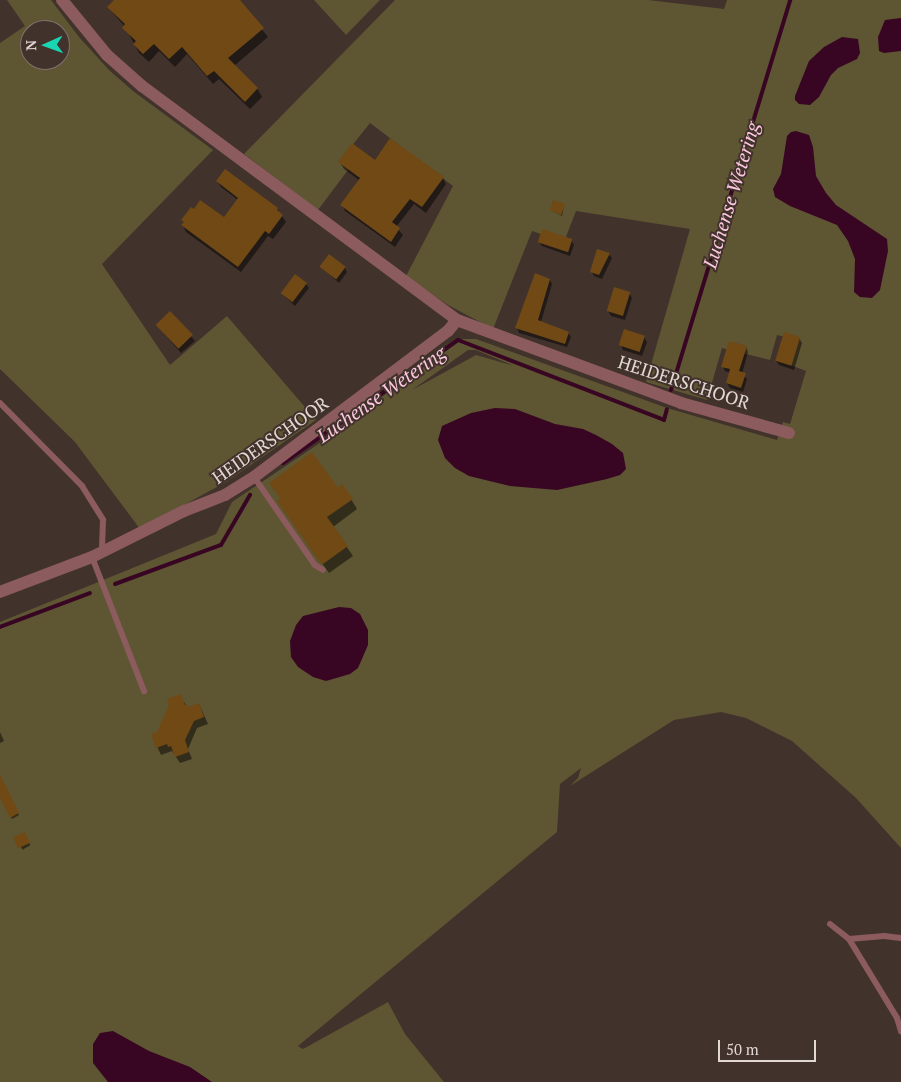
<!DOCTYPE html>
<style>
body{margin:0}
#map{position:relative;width:901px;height:1082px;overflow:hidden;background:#41322c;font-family:"PT Serif",serif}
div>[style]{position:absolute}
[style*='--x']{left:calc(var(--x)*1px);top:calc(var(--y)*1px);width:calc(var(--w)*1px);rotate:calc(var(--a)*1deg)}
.green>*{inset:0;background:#5e5532}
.water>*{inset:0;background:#380623}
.shadow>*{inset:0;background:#0007;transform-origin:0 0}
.stream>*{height:4px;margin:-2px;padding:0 2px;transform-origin:2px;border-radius:2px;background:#380623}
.building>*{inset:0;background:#704915;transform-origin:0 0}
.lane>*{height:6px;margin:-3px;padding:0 3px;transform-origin:3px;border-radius:3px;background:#8c5b5d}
.street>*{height:12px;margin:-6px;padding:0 6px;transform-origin:6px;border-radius:6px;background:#8c5b5d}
span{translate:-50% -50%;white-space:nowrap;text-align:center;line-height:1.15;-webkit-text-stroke:4px #41322c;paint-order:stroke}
.street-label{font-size:18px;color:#e1d7d3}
.water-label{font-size:19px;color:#fec8e0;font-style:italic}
.north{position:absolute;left:20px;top:20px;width:50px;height:50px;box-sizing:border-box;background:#41322c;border:1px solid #81746f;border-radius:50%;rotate:268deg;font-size:14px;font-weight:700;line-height:20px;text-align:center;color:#e1d7d3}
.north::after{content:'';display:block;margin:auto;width:18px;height:22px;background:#1ad5b2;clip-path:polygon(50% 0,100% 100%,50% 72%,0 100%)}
.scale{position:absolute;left:718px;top:1040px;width:98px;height:22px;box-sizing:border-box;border:2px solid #e1d7d3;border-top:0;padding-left:6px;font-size:15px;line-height:18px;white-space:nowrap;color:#e1d7d3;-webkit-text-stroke:4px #41322c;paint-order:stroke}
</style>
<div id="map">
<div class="green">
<div style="clip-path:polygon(evenodd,7px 0,51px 0,79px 37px,109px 70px,133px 91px,213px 150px,102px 264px,170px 365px,227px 316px,316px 420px,226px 482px,140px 529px,75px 442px,0 369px,0 43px,25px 26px,7px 0,30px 30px,60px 30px,60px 60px,30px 60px,30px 30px)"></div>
<div style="clip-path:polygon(314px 0,380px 0,346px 35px)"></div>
<div style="clip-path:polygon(evenodd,395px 0,648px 0,724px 9px,727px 0,901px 0,901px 848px,856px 798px,792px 741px,746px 718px,721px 712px,674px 720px,570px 786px,578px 778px,581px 768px,560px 784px,557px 832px,298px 1046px,303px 1049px,388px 1002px,405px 1034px,444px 1082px,0 1082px,0 622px,216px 534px,232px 502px,336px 432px,335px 430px,463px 339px,476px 339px,667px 408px,777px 440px,783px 422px,790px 424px,806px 371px,788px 364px,795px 339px,777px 335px,770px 360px,722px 348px,707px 400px,646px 382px,690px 229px,576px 211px,564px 242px,532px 231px,493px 329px,448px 305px,406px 276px,453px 186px,374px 126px,370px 123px,339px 162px,348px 170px,318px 210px,244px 154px,395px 0,468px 350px,476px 350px,514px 366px,476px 355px,412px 390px,468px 350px)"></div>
</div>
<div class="water">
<div style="clip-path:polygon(901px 18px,901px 51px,884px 53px,879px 51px,878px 37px,885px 20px)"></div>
<div style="clip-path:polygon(842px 37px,858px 39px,860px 53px,857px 59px,838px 68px,831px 75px,819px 97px,810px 105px,799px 104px,795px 100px,795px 96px,809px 61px,824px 47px)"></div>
<div style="clip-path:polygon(796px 131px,809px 135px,813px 147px,816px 176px,826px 193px,836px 205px,887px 239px,888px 251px,880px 290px,872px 298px,860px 297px,854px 292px,855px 259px,848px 241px,837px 225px,790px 206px,775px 197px,773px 189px,781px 174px,787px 136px,791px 132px)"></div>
<div style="clip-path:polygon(495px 408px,515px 409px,555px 424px,583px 429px,596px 435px,612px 444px,623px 453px,626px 469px,620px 475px,607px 479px,557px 490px,510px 486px,469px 476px,455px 468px,445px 458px,438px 440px,442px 426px,471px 413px)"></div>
<div style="clip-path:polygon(339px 607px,351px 608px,360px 614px,368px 630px,368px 645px,358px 668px,350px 674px,326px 681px,313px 677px,298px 667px,291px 657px,290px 641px,296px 625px,303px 616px)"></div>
<div style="clip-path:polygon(113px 1031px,149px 1051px,190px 1067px,212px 1082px,108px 1082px,93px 1063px,93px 1044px,100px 1033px)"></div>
</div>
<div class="shadow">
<div style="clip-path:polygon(115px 0,238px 0,268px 37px,234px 66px,257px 88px,262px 97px,250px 109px,219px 79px,213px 84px,187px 54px,175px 67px,159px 51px,149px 62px,139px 53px,125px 27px,108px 7px)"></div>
<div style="clip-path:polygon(375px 161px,443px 178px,446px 184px,426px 213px,414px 204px,396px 227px,403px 235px,395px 247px,345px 211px,342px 205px,359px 180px,344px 169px,340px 162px)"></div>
<div style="clip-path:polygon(217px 181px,277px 209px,286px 222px,273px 239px,268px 236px,241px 272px,186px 232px,183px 226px,185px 223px,183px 220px,224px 219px,238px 200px,221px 187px)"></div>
<div style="clip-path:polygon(564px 205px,562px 216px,551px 210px)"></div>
<div style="clip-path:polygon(571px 240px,574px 245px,570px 256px,542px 246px,539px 242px)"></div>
<div style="clip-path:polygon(609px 254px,612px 258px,602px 279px,594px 276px,592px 272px)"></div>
<div style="clip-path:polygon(321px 267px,345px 268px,347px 272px,339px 283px)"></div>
<div style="clip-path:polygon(550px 280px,552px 284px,541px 322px,568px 333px,571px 337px,567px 347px,519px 333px,517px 328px)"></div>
<div style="clip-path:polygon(306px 284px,309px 288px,295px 306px,282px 294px)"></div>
<div style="clip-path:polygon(629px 293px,632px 298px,625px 320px,611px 316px,608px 311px)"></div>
<div style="clip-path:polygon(170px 312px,195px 341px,181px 353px,160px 329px)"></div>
<div style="clip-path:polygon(644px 337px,647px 342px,642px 356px,623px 350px,621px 345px)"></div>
<div style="clip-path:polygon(799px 338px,802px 343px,794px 370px,779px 365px,776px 361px)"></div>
<div style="clip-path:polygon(746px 347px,748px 352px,742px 374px,747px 379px,743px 392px,730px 388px,727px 383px,730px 373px,725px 371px,723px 367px)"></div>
<div style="clip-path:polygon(338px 489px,351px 499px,357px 509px,333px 527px,353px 556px,329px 573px,278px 501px)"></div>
<div style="clip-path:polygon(180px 696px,188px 708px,199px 704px,208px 724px,197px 728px,188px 749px,192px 759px,180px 763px,172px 751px,161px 755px,152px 735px,157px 733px)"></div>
<div style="clip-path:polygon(0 732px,4px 741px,0 743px)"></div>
<div style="clip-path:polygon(0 779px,19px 815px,12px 819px,0 795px)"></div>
<div style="left:24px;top:834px;width:13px;height:9px;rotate:61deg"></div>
</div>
<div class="stream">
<div style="--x:671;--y:390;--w:408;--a:-73"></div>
<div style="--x:283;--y:463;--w:214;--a:-35.1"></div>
<div style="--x:458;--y:340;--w:221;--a:21.2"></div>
<div style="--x:664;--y:420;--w:11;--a:-75"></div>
<div style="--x:115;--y:584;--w:113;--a:-20.2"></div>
<div style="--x:221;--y:545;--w:58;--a:-59.9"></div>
<div style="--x:0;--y:627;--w:96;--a:-20.7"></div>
</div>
<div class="building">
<div style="clip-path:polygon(114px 0,240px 0,264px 28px,228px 58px,258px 88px,245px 102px,214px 71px,207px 76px,182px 47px,169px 59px,154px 44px,143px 54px,133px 44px,136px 41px,122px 28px,125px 24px,107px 7px)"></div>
<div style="clip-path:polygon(390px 138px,444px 177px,422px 207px,410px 199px,392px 222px,400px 228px,391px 242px,340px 205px,360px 178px,338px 162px,352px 143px,375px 160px)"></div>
<div style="clip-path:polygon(225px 169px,278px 208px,277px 210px,283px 215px,269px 234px,265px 231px,238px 267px,181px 225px,184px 222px,181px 220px,191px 207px,194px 209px,200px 200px,224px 217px,238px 198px,216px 181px)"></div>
<div style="clip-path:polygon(553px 200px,565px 204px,561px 215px,550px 210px)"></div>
<div style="left:542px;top:229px;width:32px;height:14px;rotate:18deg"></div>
<div style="clip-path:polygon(597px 249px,610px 253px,599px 275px,590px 272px)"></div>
<div style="left:329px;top:254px;width:21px;height:16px;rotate:37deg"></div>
<div style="clip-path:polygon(535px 273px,550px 279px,538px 320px,569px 332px,565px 344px,515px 328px)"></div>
<div style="left:295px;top:274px;width:15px;height:24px;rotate:37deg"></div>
<div style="left:614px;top:287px;width:17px;height:25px;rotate:17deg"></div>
<div style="left:170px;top:311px;width:33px;height:20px;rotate:46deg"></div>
<div style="left:624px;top:329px;width:22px;height:17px;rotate:18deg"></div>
<div style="left:784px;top:332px;width:17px;height:30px;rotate:17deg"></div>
<div style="clip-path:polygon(729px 341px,747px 346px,739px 371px,746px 373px,741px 388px,726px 383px,730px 369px,721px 367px)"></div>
<div style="clip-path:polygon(312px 452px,338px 488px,342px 484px,353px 499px,327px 517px,348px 546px,323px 564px,319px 561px,277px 501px,280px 498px,269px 483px)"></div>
<div style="clip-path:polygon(181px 694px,185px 705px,187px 704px,188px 707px,199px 703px,204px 717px,194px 721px,185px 740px,189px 752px,175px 757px,171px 746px,168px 747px,167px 744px,156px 748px,151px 734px,157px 732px,169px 705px,167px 699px)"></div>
<div style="clip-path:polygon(0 774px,19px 813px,10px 818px,0 798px)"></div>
<div style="left:25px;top:832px;width:12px;height:13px;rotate:66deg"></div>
</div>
<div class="lane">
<div style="--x:0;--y:403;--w:117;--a:45.3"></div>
<div style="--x:82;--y:486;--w:40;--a:58"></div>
<div style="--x:103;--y:520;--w:32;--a:92"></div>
<div style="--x:254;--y:477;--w:107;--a:55.3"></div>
<div style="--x:315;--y:565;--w:9;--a:32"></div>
<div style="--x:92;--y:557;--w:144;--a:68.8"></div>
<div style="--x:830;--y:924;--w:24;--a:38"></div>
<div style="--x:849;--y:939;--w:92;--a:58.7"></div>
<div style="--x:897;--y:1018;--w:14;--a:73"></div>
<div style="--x:849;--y:939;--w:35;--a:-5"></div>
<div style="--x:884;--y:936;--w:17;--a:7"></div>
</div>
<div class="street">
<div style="--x:62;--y:0;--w:71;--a:50.7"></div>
<div style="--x:107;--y:55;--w:47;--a:41.5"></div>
<div style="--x:142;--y:86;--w:392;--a:36.6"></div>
<div style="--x:457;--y:320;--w:239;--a:20.3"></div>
<div style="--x:681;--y:403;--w:112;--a:15.5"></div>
<div style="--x:0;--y:592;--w:98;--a:-20.8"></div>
<div style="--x:92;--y:557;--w:103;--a:-26.6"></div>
<div style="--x:184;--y:511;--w:44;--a:-21.3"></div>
<div style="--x:225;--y:495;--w:34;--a:-32"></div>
<div style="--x:254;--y:477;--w:243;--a:-37"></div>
<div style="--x:448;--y:331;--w:14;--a:-51"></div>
</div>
<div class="street-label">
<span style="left:684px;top:382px;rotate:18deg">HEIDERSCHOOR</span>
<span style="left:270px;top:440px;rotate:-35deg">HEIDERSCHOOR</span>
</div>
<div class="water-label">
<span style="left:731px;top:195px;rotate:-73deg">Luchense Wetering</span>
<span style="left:381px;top:394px;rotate:-35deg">Luchense Wetering</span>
</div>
<div class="north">N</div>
<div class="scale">50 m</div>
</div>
